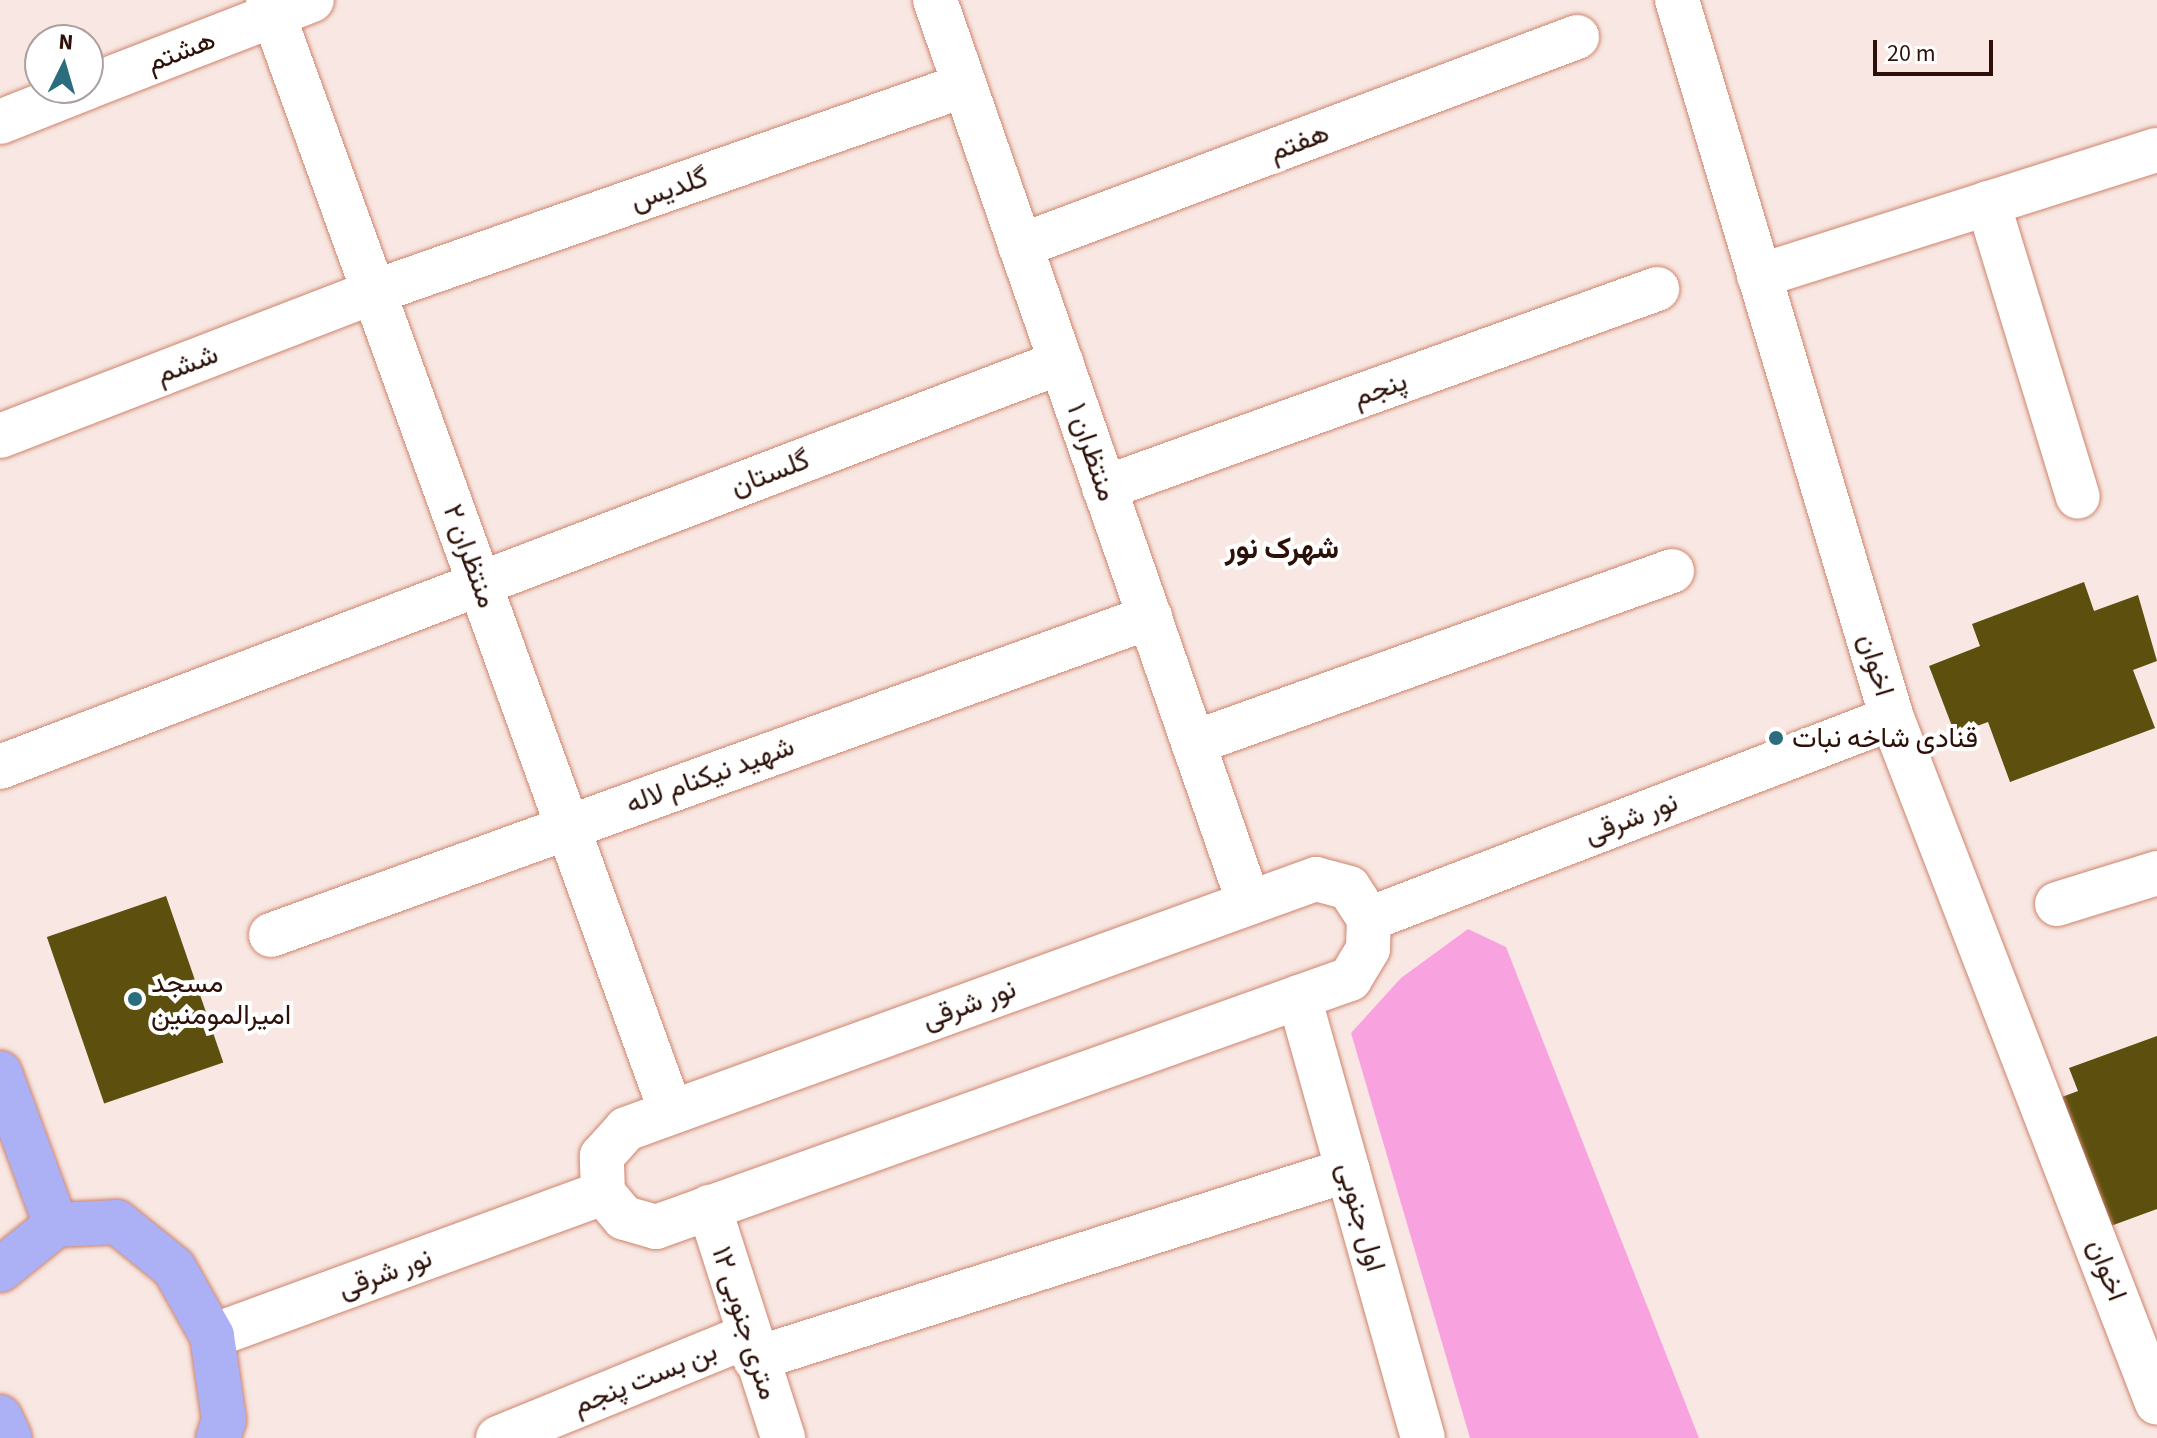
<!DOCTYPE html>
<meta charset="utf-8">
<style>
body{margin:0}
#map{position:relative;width:2157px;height:1438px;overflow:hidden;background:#f8e7e2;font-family:"Source Sans 3",Vazirmatn,sans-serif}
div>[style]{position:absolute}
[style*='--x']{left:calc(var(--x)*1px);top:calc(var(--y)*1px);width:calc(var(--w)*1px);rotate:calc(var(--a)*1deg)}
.green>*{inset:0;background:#f8a3df}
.building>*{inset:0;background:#5d500e;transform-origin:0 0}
.roads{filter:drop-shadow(0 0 2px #ce846d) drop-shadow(0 0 2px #ce846d)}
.minor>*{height:44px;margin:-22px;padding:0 22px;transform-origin:22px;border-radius:22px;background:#fff}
.major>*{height:44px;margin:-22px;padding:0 22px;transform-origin:22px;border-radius:22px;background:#acb0f5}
.dots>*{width:22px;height:22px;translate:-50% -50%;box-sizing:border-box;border:4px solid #fff;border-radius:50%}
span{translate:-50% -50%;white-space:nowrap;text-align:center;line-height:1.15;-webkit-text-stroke:8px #fff;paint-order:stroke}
.street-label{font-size:28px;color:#2d1109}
.poi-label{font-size:28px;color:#2d1109}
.left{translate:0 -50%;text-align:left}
.neighbourhood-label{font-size:30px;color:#2d1109;font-weight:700}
.north{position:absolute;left:24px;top:24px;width:80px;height:80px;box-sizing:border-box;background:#fff;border:2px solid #aba09d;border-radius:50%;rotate:5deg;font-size:22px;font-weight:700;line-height:32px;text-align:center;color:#2d1109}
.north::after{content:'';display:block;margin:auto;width:28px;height:36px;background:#2a6d7e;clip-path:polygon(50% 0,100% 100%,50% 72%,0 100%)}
.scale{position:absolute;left:1873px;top:40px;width:120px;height:36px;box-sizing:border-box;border:4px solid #2d1109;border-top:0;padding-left:10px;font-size:24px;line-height:28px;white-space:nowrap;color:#2d1109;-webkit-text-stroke:6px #fff;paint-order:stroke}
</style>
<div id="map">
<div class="green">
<div style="clip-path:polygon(1468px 929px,1506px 947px,1699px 1438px,1470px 1438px,1351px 1033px,1401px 978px)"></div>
</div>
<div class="building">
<div style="clip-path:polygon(2084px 582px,2094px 611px,2138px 595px,2157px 661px,2133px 670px,2155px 728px,2010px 782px,1988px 722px,1955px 734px,1929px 666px,1980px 646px,1972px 624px)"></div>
<div style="left:166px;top:896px;width:176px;height:126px;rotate:71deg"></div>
<div style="clip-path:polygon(2157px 1036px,2157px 1209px,2108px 1227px,2027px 1110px,2078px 1091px,2069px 1068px)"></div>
</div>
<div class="roads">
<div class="minor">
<div style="--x:268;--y:0;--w:1183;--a:70.08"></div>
<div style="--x:935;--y:0;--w:956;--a:70.83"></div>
<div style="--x:1677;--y:0;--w:749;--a:73.33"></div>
<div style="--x:1892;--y:718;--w:734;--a:68.85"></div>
<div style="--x:88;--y:87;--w:240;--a:-21.2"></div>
<div style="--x:0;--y:122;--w:92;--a:-21.6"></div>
<div style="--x:1988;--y:203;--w:307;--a:73"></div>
<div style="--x:1020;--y:246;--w:595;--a:-20.57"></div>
<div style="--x:1759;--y:276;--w:417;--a:-17.6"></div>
<div style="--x:0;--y:436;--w:401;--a:-21.1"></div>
<div style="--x:374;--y:292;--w:626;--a:-19.3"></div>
<div style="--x:1104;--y:488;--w:588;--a:-19.79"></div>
<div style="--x:1193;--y:743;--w:509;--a:-19.75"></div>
<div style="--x:0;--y:767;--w:1136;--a:-20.89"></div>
<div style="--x:1316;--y:879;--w:34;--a:15"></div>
<div style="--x:1349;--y:888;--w:37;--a:57"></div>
<div style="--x:1369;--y:919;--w:30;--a:92"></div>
<div style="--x:1368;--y:949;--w:35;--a:121"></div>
<div style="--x:1350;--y:979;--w:737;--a:160.34"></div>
<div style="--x:656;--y:1227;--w:33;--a:-164"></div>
<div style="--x:624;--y:1218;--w:33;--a:-130"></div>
<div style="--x:603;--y:1193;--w:37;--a:-92"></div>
<div style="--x:602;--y:1156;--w:36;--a:-48"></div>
<div style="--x:626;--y:1129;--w:734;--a:-19.92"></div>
<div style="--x:2057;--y:904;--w:105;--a:-17.2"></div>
<div style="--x:1369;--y:919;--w:560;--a:-21.02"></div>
<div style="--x:271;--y:935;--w:935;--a:-19.89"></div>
<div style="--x:1299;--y:997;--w:458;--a:74.3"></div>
<div style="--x:709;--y:1207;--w:243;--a:72.2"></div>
<div style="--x:212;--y:1336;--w:416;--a:-20.1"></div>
<div style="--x:755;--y:1359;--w:622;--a:-17.68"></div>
<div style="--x:498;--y:1438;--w:270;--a:-22.2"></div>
</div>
<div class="major">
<div style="--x:0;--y:1073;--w:162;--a:69.8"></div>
<div style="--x:0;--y:1270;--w:72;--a:-38.8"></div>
<div style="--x:56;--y:1225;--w:61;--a:-2.8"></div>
<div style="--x:117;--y:1222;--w:73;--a:38.9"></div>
<div style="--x:174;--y:1268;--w:78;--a:60.8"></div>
<div style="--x:212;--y:1336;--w:85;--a:81.9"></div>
<div style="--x:224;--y:1420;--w:19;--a:108"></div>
<div style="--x:0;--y:1417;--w:23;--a:65"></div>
</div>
</div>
<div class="dots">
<div style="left:1776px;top:738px;background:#2a6d7e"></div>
<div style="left:135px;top:999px;background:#2a6d7e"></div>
</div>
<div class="street-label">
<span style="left:181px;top:51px;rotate:-21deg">هشتم</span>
<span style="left:1299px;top:142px;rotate:-21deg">هفتم</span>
<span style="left:669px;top:189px;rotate:-19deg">گلدیس</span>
<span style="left:187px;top:364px;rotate:-21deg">ششم</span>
<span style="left:1380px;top:389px;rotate:-20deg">پنجم</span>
<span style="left:1092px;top:452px;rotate:71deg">منتظران ۱</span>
<span style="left:770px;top:473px;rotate:-21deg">گلستان</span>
<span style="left:470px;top:556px;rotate:70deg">منتظران ۲</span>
<span style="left:1876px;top:665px;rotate:73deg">اخوان</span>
<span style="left:710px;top:775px;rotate:-20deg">شهید نیکنام لاله</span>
<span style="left:1631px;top:818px;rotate:-21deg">نور شرقی</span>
<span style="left:969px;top:1004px;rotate:-20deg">نور شرقی</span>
<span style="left:1361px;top:1217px;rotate:74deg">اول جنوبی</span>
<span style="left:2107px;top:1270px;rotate:69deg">اخوان</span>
<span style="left:385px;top:1273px;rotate:-20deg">نور شرقی</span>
<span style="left:745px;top:1323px;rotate:72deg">۱۲ متری جنوبی</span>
<span style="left:645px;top:1378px;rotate:-22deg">بن بست پنجم</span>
</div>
<div class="poi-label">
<span class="left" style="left:1792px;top:738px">قنادی شاخه نبات</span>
<span class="left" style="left:151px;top:999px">مسجد<br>امیرالمومنین</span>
</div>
<div class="neighbourhood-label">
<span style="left:1282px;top:549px">شهرک نور</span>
</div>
<div class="north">N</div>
<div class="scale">20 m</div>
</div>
